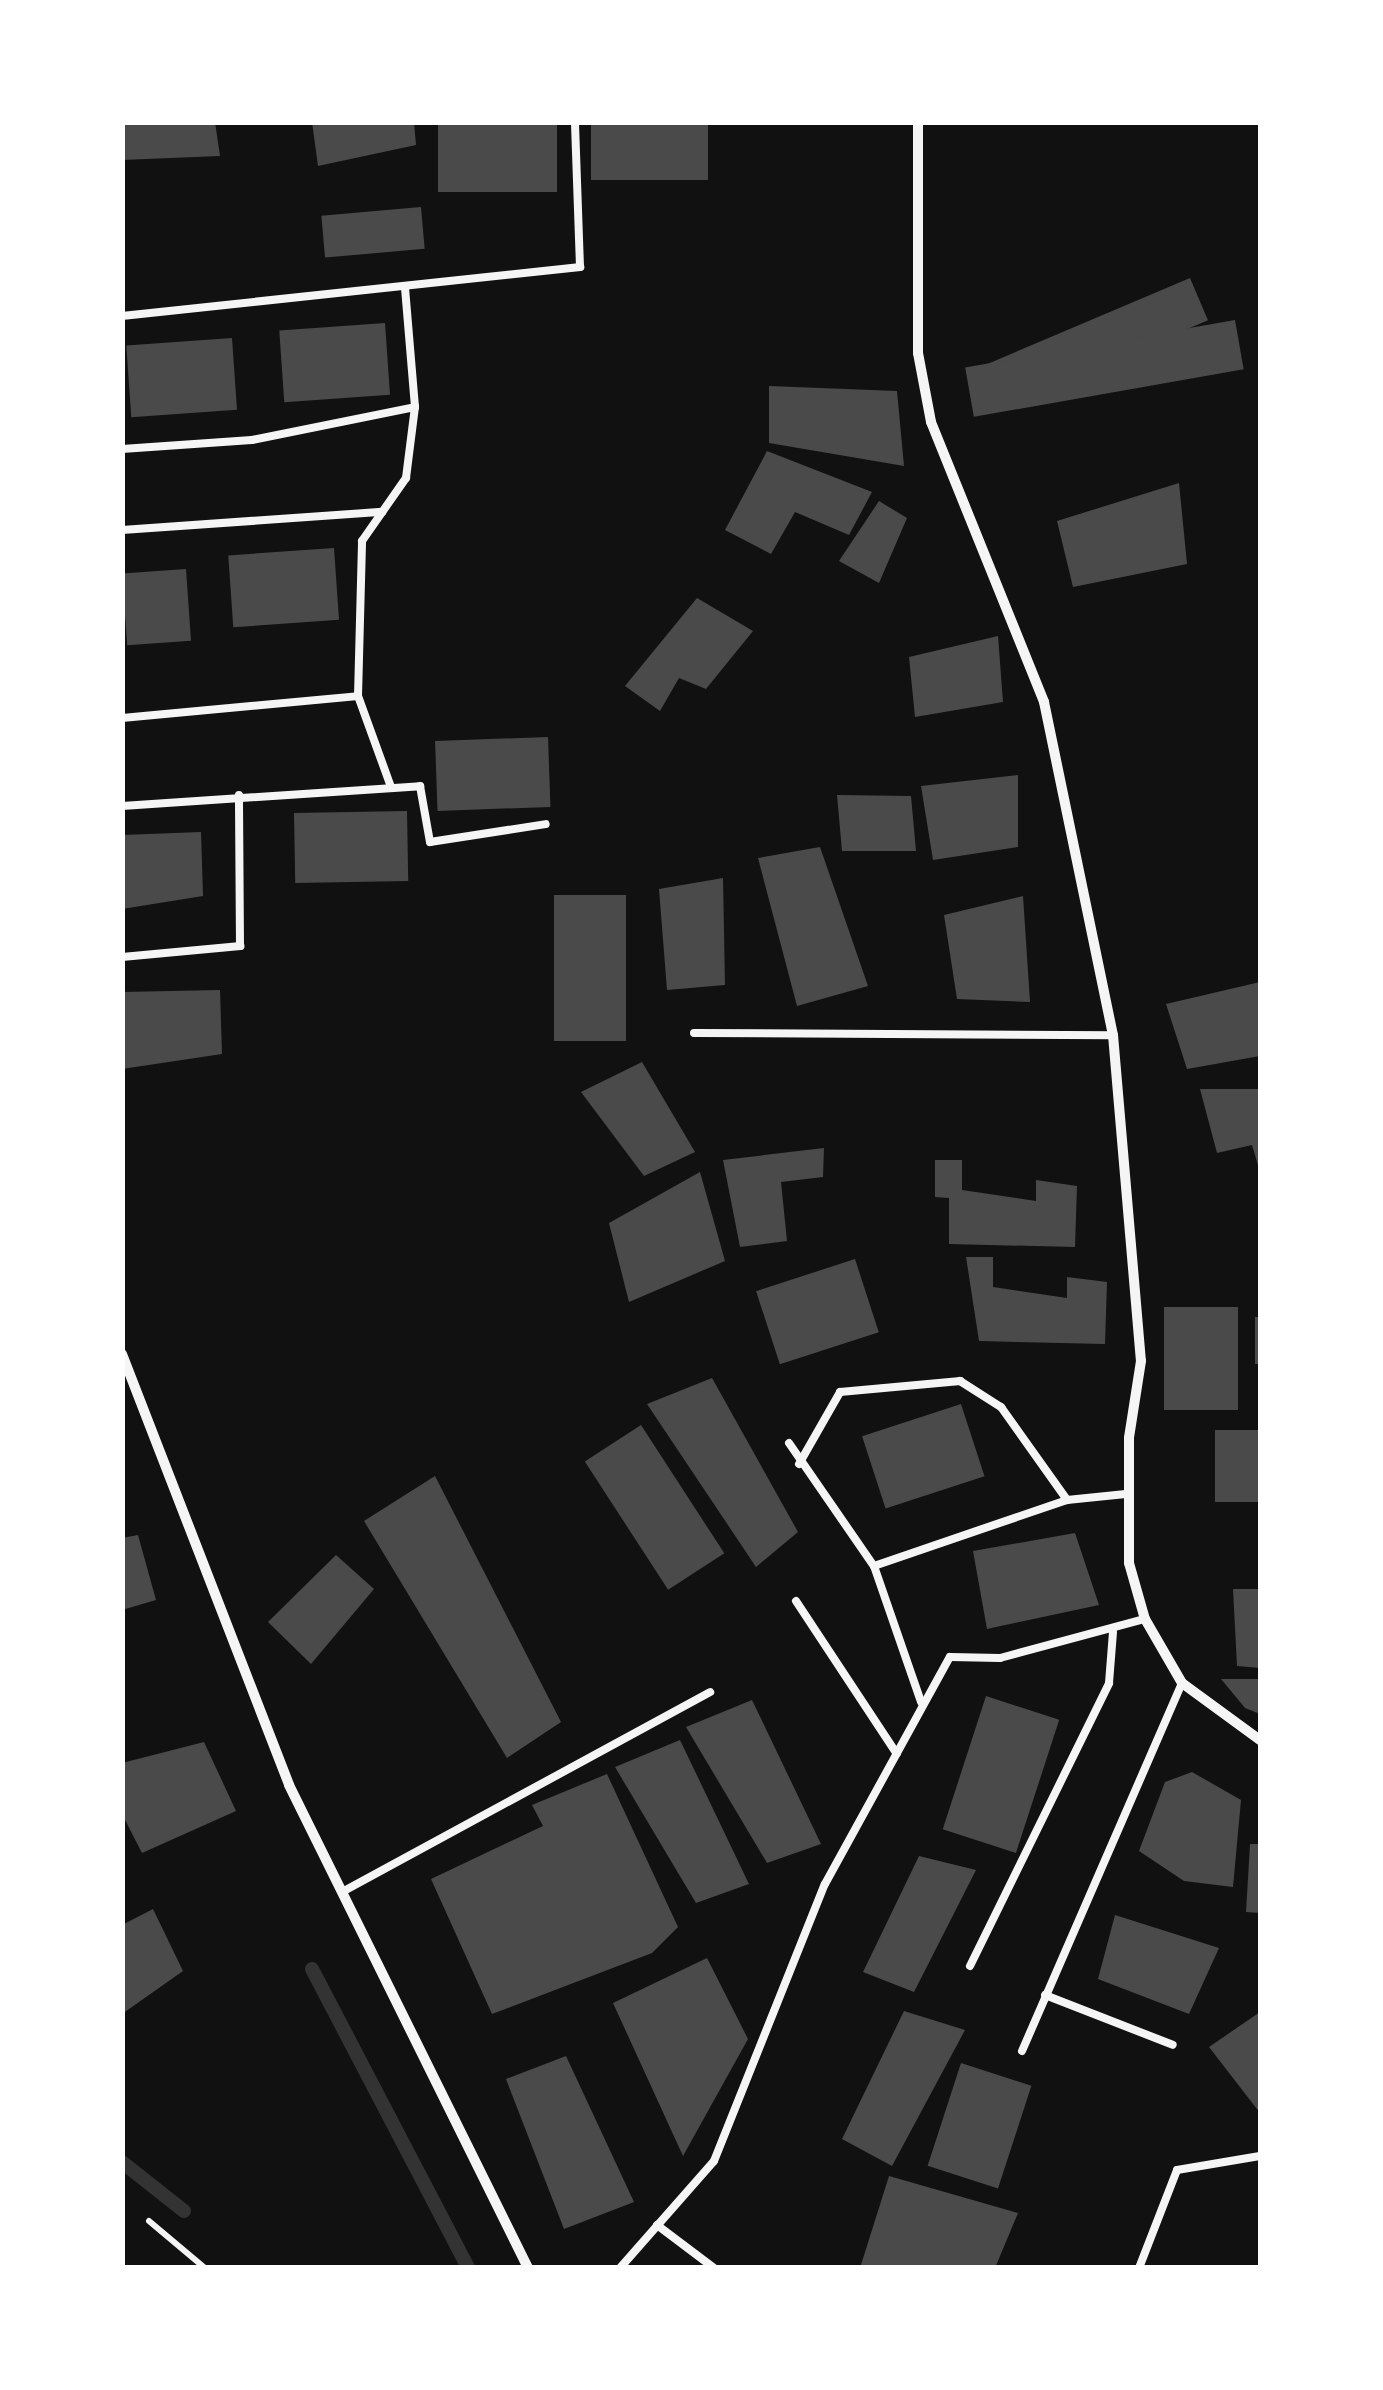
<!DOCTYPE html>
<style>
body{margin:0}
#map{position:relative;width:1383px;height:2390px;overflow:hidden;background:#111;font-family:Merriweather,serif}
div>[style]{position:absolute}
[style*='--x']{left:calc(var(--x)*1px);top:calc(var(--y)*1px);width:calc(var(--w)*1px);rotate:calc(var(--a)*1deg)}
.stream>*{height:14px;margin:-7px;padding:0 7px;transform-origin:7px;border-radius:7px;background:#333}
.building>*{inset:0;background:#4a4a4a;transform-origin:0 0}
.path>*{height:6px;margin:-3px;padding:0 3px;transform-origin:3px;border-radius:3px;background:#f5f5f5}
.service>*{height:8px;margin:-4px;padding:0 4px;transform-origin:4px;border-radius:4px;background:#f5f5f5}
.minor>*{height:10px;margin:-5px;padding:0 5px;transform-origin:5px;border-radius:5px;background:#f5f5f5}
span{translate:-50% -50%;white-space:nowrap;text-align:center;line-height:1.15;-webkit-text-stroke:10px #fff;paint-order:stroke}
.frame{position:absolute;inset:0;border:125px solid #fff;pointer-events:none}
</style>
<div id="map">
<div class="stream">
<div style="--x:312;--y:1969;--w:337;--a:62.4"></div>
<div style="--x:122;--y:2162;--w:79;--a:38.3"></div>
</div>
<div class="building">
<div style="clip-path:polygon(122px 122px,215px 122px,220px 156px,122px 160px)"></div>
<div style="clip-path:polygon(312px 122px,414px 122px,416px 145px,318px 166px)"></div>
<div style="left:438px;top:122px;width:119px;height:70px"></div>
<div style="left:591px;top:122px;width:117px;height:58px"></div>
<div style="left:421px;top:207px;width:42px;height:100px;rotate:85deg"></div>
<div style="left:1190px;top:278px;width:46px;height:238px;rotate:67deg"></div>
<div style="left:1235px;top:320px;width:50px;height:274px;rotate:80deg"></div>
<div style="left:385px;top:323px;width:72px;height:106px;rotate:86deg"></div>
<div style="left:232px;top:338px;width:72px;height:106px;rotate:86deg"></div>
<div style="clip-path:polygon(769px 386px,897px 391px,904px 466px,769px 443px)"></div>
<div style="clip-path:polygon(767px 451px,872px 492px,849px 535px,795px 512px,771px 554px,725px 530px)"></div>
<div style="clip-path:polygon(1179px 483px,1187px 564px,1073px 587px,1057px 521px)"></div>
<div style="clip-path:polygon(879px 501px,907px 518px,879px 583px,839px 561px)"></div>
<div style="left:334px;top:548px;width:72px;height:106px;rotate:86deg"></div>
<div style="left:186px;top:569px;width:72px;height:64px;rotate:86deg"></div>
<div style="clip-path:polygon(697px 598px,753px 631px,706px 689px,679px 678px,660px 711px,625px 686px)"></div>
<div style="clip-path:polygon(998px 636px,1003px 702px,915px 717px,909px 657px)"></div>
<div style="left:548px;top:737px;width:70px;height:113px;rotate:88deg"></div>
<div style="clip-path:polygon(1018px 775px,1018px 847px,933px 860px,921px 786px)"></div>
<div style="clip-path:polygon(837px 795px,911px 796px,916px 851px,842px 851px)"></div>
<div style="left:407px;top:811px;width:70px;height:113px;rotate:89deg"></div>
<div style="clip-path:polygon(201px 832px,203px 896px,122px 909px,122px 835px)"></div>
<div style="clip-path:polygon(820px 847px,868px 986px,797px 1006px,758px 858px)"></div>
<div style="clip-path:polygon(723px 878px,725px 985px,667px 990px,659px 889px)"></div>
<div style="left:554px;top:895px;width:72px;height:146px"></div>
<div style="clip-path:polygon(1023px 896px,1030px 1002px,957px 999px,944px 915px)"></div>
<div style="clip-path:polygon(1260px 982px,1260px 1056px,1187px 1069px,1166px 1004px)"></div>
<div style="clip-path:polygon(220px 990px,222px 1054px,122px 1069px,122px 992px)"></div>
<div style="clip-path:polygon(642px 1062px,695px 1152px,644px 1176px,581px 1092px)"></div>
<div style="clip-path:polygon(1200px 1089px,1260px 1089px,1260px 1172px,1252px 1145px,1217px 1153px)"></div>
<div style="clip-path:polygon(824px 1148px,823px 1177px,781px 1182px,787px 1241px,740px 1247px,723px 1160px)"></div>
<div style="clip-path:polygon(935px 1160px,962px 1160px,962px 1190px,1036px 1201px,1036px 1180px,1077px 1186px,1075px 1247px,949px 1244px,949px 1198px,935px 1197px)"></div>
<div style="clip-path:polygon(700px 1172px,725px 1261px,629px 1302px,609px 1223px)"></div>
<div style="clip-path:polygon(966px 1257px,993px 1257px,993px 1287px,1067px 1298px,1067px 1277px,1107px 1282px,1105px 1344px,979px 1341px)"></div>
<div style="left:855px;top:1259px;width:77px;height:104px;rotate:72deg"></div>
<div style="left:1164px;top:1307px;width:74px;height:103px"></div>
<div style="left:1255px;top:1317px;width:5px;height:47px"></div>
<div style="clip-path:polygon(712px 1378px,798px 1532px,756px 1567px,647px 1404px)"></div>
<div style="left:961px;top:1404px;width:76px;height:104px;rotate:72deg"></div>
<div style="left:641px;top:1425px;width:153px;height:67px;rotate:57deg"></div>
<div style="left:1260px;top:1430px;width:72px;height:45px;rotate:90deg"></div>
<div style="clip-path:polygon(435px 1476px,561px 1722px,507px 1758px,364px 1521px)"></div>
<div style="clip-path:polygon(1075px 1533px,1099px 1605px,987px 1629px,973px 1551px)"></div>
<div style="clip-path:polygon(138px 1535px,156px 1600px,122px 1610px,122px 1538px)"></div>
<div style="clip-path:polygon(336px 1555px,374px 1589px,311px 1664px,268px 1622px)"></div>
<div style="clip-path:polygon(1233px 1589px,1260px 1589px,1260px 1668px,1237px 1666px)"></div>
<div style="clip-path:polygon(1221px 1679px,1260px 1679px,1260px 1714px,1245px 1708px)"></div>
<div style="left:986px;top:1696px;width:77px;height:140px;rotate:18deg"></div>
<div style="clip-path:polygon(752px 1700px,821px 1844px,767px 1863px,686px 1727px)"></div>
<div style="clip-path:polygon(680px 1740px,749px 1884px,696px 1903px,615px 1767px)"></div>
<div style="clip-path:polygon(204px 1742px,236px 1811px,142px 1853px,122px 1814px,122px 1763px)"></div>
<div style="clip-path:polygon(1192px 1772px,1241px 1800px,1233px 1887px,1184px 1881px,1139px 1851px,1165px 1782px)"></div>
<div style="clip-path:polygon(607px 1774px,678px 1927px,652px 1953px,492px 2014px,431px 1879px,543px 1826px,532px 1805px)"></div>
<div style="clip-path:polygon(1250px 1844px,1260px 1844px,1260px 1913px,1246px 1912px)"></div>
<div style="clip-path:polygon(919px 1856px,976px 1870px,914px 1992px,863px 1972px)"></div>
<div style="clip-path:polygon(153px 1909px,183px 1971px,122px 2014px,122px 1925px)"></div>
<div style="clip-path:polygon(1115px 1915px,1219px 1948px,1189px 2014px,1098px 1979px)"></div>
<div style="clip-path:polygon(707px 1958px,748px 2039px,683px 2156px,613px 2003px)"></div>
<div style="clip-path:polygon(904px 2011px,965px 2030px,892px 2166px,842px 2139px)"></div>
<div style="clip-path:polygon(1260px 2012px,1260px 2113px,1209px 2047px)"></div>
<div style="clip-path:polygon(566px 2056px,634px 2202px,564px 2229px,506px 2079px)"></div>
<div style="left:961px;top:2063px;width:74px;height:108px;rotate:18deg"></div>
<div style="clip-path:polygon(889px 2176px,1018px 2213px,995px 2268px,860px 2268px)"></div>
</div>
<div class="path">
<div style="--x:149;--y:2221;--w:73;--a:40"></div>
</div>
<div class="service">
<div style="--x:122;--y:316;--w:461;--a:-6.1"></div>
<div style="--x:580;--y:267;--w:145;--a:-92"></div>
<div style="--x:122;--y:449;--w:130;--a:-4"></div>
<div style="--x:252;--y:440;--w:166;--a:-11.4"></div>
<div style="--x:415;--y:407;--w:119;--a:-94.8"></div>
<div style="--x:122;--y:530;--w:261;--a:-4"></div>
<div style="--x:122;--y:718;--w:237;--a:-5.3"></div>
<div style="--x:391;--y:787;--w:97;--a:-109.9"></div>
<div style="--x:358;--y:696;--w:155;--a:-88.5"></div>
<div style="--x:362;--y:541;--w:77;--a:-55.1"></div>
<div style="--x:406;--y:478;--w:72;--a:-82.8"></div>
<div style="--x:122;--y:806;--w:299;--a:-3.8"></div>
<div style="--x:420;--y:786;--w:57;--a:79.9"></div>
<div style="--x:430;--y:842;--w:117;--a:-8.8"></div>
<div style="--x:122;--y:957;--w:119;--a:-5.3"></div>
<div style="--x:240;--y:946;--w:151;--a:-90.4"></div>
<div style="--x:694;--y:1033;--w:419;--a:0.3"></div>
<div style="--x:789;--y:1443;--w:150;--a:55.4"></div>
<div style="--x:874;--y:1566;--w:144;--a:70.9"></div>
<div style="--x:799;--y:1464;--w:83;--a:-60.3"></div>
<div style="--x:840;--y:1392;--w:121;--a:-5.2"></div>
<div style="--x:960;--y:1381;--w:49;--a:32.4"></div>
<div style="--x:1001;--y:1407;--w:114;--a:54.6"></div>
<div style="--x:874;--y:1566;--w:204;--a:-18.9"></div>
<div style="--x:1067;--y:1500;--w:59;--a:-5.8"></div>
<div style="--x:796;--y:1601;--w:183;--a:56.6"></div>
<div style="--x:342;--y:1892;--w:419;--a:-28.5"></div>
<div style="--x:970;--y:1966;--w:315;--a:-63.8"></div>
<div style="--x:1109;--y:1683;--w:51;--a:-85.5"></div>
<div style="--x:1045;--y:1995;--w:137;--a:21.3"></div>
<div style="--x:1022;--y:2051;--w:401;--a:-66.5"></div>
<div style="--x:657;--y:2225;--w:71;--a:37"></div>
<div style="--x:620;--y:2268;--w:142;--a:-48.7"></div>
<div style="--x:714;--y:2161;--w:298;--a:-68.2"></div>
<div style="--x:825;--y:1884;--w:259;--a:-61.2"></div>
<div style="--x:950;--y:1657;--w:50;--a:1.1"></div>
<div style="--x:1000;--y:1658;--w:150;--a:-15.1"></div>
<div style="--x:1139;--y:2268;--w:105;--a:-68.8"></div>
<div style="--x:1177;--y:2170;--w:84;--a:-9.6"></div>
</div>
<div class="minor">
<div style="--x:918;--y:122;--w:231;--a:90"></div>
<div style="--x:918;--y:353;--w:70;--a:79.3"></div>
<div style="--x:931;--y:422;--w:302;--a:68"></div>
<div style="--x:1044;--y:702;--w:340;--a:78.3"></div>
<div style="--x:1113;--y:1035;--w:327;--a:85.1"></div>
<div style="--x:1141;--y:1361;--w:78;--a:98.9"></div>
<div style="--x:1129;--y:1438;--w:125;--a:90"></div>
<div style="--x:1129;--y:1563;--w:58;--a:74.1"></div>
<div style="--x:1145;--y:1619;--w:74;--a:60"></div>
<div style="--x:1182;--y:1683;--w:97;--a:36.2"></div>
<div style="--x:122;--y:1354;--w:462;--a:68.8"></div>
<div style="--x:289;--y:1785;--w:539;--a:63.67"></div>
</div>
<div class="frame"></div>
</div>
